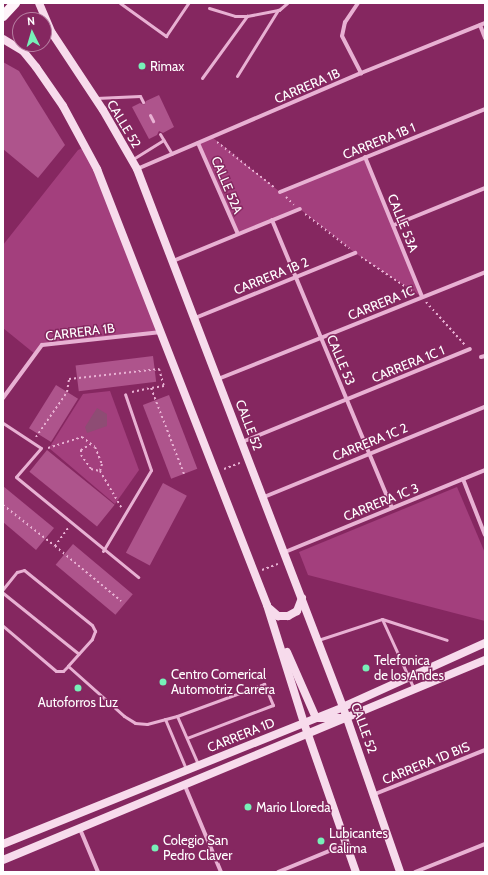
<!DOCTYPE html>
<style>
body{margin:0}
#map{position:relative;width:488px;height:875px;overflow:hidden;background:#852760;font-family:Cabin,sans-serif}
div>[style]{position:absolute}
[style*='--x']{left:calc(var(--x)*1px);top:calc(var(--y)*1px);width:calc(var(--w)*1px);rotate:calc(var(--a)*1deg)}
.green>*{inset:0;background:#a33f7d}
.water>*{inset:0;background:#8e4c74}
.building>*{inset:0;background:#ae548c;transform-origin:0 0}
.path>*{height:2px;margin-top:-1px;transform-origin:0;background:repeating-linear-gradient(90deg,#e8b1d3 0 2px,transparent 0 5px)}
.lane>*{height:3px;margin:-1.5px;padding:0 1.5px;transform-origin:1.5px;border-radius:1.5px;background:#e8b1d3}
.street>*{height:4px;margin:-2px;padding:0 2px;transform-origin:2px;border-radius:2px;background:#e8b1d3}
.secondary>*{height:8px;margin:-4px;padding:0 4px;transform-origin:4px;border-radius:4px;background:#f7dbec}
.primary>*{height:10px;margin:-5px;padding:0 5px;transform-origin:5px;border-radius:5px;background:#fef3f9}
.dots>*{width:11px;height:11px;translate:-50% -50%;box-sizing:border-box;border:2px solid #852760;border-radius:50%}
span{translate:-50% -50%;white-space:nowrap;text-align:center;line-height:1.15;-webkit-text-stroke:3px #852760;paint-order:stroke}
.poi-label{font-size:13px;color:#fff}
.left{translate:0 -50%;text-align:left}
.street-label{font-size:13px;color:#fff}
.frame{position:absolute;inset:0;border:4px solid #fff;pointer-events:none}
.north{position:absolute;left:12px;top:12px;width:40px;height:40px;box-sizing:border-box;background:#852760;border:1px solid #b67da0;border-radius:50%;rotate:355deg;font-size:11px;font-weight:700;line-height:16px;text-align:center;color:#fff}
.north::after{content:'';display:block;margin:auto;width:14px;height:18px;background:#77f0b8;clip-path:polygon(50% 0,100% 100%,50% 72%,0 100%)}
</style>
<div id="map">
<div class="green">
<div style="clip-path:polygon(212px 137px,280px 192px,365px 157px,422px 297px,355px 253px,300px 209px,238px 234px,198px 143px)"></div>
<div style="clip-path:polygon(87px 146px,161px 332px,42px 345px,35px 354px,3px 328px,3px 245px,78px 150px)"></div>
<div style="clip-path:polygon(110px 391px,139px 470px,115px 504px,49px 448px,83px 394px)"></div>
<div style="clip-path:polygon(457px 487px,485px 553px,485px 621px,308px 575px,299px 552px)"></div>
</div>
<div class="water">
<div style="clip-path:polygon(97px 408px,107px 414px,107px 426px,87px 433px,85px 427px)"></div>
</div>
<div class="building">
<div style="clip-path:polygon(3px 62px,19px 71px,65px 145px,38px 178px,3px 149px)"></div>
<div style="clip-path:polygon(159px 95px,174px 127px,163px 133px,159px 131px,157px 135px,149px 139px,132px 107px,140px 103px,144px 105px,146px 101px)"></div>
<div style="left:153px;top:356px;width:26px;height:78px;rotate:83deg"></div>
<div style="left:56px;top:385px;width:26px;height:51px;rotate:32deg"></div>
<div style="left:169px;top:395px;width:79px;height:28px;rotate:69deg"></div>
<div style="left:47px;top:450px;width:87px;height:28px;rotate:39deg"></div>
<div style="left:163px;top:483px;width:27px;height:79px;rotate:28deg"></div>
<div style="clip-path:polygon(3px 486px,54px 528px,36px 550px,3px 522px)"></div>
<div style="left:73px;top:544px;width:78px;height:27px;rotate:40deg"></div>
</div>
<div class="path">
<div style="--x:217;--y:142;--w:74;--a:38.4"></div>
<div style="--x:286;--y:197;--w:11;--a:45"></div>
<div style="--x:305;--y:214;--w:56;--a:37.7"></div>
<div style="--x:361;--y:257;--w:61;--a:33.7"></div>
<div style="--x:426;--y:302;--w:58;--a:47.8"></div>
<div style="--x:132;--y:392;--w:19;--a:-12"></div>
<div style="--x:151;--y:388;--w:92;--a:69"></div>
<div style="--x:36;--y:437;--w:55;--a:-55.4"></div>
<div style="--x:67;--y:392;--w:13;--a:-81"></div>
<div style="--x:69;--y:379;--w:91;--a:-6.3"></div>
<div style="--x:159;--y:369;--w:18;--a:74"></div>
<div style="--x:164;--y:386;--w:13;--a:171"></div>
<div style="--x:91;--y:444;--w:12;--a:149"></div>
<div style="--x:81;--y:450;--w:5;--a:90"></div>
<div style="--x:81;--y:455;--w:17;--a:54"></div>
<div style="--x:91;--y:469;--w:9;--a:13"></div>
<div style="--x:48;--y:448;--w:36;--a:-18"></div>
<div style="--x:82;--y:437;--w:16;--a:38"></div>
<div style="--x:95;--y:447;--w:18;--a:68"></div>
<div style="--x:102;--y:464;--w:7;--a:106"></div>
<div style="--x:100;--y:471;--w:42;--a:59.7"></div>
<div style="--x:224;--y:469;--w:17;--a:-21"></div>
<div style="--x:3;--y:505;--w:66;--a:38.3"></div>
<div style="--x:55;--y:546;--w:24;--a:-54"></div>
<div style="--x:55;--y:546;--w:86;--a:39.8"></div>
<div style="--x:262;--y:570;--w:17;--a:-21"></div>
</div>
<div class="lane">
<div style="--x:120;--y:3;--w:57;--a:35.7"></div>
<div style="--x:166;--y:36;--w:40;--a:-56"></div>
<div style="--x:209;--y:8;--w:27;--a:17"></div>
<div style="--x:235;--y:16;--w:12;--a:0"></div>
<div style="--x:247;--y:16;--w:33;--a:-11"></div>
<div style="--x:279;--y:10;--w:11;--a:-41"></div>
<div style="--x:237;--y:76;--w:78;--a:-58.2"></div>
<div style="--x:202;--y:78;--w:77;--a:-54"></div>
<div style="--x:96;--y:98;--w:44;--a:-2.6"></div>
<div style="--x:140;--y:96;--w:7;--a:63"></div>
<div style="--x:150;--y:115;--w:7;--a:63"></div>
<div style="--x:160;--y:134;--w:23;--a:59"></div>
<div style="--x:133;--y:159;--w:36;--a:-32"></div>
<div style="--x:3;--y:423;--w:45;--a:33.3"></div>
<div style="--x:41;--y:448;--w:38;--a:131"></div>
<div style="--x:16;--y:477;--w:158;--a:39.3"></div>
<div style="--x:103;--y:551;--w:94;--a:-59.3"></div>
<div style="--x:151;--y:470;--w:80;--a:-108.9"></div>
<div style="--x:3;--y:589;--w:22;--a:-51"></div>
<div style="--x:17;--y:572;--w:7;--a:-16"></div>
<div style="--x:24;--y:570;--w:87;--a:39"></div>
<div style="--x:92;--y:625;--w:7;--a:63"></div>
<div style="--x:95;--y:631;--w:9;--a:111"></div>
<div style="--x:92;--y:639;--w:36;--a:132"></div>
<div style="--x:68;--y:666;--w:7;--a:135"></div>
<div style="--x:63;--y:671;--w:7;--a:180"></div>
<div style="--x:56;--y:671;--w:70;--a:-139.7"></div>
<div style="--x:3;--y:593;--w:97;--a:38.8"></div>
<div style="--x:382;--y:619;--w:77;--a:65.4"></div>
<div style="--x:318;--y:640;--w:67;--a:-18.2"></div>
<div style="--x:382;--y:619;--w:68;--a:17.9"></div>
<div style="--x:68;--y:666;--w:75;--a:41.8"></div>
<div style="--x:124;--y:716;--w:13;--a:32"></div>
<div style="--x:135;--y:723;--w:12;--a:5"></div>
<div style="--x:147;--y:724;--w:31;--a:-15"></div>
<div style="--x:177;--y:716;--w:93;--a:-20.2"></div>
<div style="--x:264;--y:684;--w:23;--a:67"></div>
<div style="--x:273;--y:705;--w:92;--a:159"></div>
<div style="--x:177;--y:716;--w:52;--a:66.4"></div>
<div style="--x:165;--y:719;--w:54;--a:67.2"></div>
</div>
<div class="street">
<div style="--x:358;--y:3;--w:23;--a:124"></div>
<div style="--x:345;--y:22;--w:14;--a:102"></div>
<div style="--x:342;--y:36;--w:42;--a:62.8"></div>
<div style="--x:480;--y:25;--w:14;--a:69"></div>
<div style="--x:198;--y:143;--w:99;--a:66.3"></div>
<div style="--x:365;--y:157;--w:151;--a:67.8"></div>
<div style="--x:137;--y:169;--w:244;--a:-23.2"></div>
<div style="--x:361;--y:73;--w:134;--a:-22"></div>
<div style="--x:280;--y:192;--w:221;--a:-22"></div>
<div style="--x:272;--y:220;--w:312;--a:67.4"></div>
<div style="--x:394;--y:225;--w:98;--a:-22.1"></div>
<div style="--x:173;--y:261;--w:137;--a:-22.3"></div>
<div style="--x:195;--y:318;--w:173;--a:-22.1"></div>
<div style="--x:481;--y:357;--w:4;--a:-14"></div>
<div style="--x:218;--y:379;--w:288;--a:-21.8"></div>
<div style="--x:3;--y:398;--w:66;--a:-53.7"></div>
<div style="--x:42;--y:345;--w:120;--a:-6.2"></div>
<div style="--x:242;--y:442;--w:246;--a:-22.2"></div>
<div style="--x:463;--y:479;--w:60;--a:68.6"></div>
<div style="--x:264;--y:497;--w:239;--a:-22.2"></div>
<div style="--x:285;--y:552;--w:216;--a:-22.3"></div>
<div style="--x:185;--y:786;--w:93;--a:67.3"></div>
<div style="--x:375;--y:794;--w:118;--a:-21.8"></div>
<div style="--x:80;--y:829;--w:47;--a:67.3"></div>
<div style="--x:278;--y:872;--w:74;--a:-22.4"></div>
<div style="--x:415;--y:872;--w:75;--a:-21.8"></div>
</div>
<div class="secondary">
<div style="--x:39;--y:3;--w:33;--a:67"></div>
<div style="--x:52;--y:33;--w:92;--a:56.5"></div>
<div style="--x:103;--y:110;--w:68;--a:60"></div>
<div style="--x:137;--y:169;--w:576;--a:69.05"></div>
<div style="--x:343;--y:707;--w:175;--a:70.9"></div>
<div style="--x:3;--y:39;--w:23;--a:31"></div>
<div style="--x:23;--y:51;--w:21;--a:51"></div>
<div style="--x:36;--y:67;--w:47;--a:55.3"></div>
<div style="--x:63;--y:106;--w:72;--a:61.6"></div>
<div style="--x:97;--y:169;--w:468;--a:68.7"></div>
<div style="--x:267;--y:605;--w:124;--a:72.6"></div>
<div style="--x:304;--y:723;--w:158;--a:70.8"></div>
<div style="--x:270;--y:609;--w:11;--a:41"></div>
<div style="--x:278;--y:616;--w:10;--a:0"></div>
<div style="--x:288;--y:616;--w:10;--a:-29"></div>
<div style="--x:297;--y:611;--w:14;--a:-69"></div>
<div style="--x:287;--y:652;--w:72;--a:66.3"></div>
<div style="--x:316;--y:718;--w:29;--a:0"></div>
<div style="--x:3;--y:844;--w:367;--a:-21.9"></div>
<div style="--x:343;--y:707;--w:156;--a:-24.3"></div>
<div style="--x:3;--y:860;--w:522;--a:-22.54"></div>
</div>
<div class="primary">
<div style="--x:3;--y:16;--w:18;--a:-47"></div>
</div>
<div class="dots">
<div style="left:142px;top:66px;background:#77f0b8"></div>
<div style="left:366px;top:668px;background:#77f0b8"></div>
<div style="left:163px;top:682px;background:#77f0b8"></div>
<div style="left:78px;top:688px;background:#77f0b8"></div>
<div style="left:248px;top:807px;background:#77f0b8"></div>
<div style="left:321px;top:841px;background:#77f0b8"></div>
<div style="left:155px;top:848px;background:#77f0b8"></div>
</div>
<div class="poi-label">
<span class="left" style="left:150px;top:66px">Rimax</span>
<span class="left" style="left:374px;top:668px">Telefonica<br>de los Andes</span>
<span class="left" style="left:171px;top:682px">Centro Comerical<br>Automotriz Carrera</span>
<span style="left:78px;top:702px">Autoforros Luz</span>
<span class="left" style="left:256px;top:807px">Mario Lloreda</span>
<span class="left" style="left:329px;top:841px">Lubicantes<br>Calima</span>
<span class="left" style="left:163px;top:848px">Colegio San<br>Pedro Claver</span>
</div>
<div class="street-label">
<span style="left:307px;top:86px;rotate:-23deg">CARRERA 1B</span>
<span style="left:124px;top:124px;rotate:59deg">CALLE 52</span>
<span style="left:379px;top:141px;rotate:-22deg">CARRERA 1B 1</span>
<span style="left:227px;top:185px;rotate:67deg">CALLE 52A</span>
<span style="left:403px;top:223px;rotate:68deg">CALLE 53A</span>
<span style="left:271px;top:276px;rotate:-22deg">CARRERA 1B 2</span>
<span style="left:381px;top:303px;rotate:-22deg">CARRERA 1C</span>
<span style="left:80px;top:332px;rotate:-7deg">CARRERA 1B</span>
<span style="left:341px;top:360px;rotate:67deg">CALLE 53</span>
<span style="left:408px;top:364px;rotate:-22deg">CARRERA 1C 1</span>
<span style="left:249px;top:425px;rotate:69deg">CALLE 52</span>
<span style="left:370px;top:442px;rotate:-22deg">CARRERA 1C 2</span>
<span style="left:381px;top:502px;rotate:-22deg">CARRERA 1C 3</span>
<span style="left:364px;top:728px;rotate:70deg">CALLE 52</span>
<span style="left:241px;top:735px;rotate:-22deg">CARRERA 1D</span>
<span style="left:426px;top:763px;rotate:-22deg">CARRERA 1D BIS</span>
</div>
<div class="frame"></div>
<div class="north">N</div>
</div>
